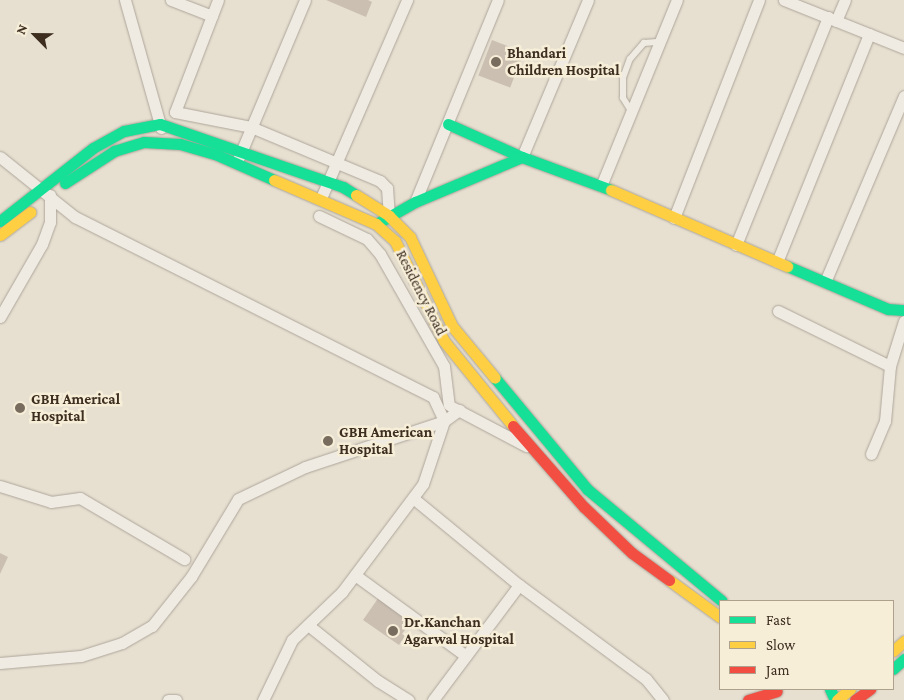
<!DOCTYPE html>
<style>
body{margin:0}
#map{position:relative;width:904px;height:700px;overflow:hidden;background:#e7e0d1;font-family:"Crimson Pro",serif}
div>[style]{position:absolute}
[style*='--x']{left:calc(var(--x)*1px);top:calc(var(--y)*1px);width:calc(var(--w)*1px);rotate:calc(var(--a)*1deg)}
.building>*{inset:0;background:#cbbfb2;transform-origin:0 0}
.roads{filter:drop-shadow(0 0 1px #ada599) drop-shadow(0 0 1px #ada599)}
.lane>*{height:5.5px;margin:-2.75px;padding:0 2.75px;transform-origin:2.75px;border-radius:2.75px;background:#efebe3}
.street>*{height:11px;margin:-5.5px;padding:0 5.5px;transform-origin:5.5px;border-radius:5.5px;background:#efebe3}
.fast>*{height:11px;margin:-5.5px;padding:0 5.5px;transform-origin:5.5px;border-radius:5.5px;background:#16e098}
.slow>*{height:11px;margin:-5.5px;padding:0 5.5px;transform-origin:5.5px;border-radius:5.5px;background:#ffcf43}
.jam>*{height:11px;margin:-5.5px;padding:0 5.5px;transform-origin:5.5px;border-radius:5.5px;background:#f24e42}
.dots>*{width:14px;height:14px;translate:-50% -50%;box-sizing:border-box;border:2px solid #f7eed8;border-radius:50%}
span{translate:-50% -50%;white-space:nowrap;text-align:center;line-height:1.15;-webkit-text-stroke:5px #f7eed8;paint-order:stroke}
.poi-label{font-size:15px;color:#3d2e20;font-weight:700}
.left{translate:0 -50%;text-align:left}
.street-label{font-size:15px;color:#3d2e20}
.legend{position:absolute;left:719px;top:600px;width:175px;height:90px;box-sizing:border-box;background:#f7eed8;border:1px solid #ada18e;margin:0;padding:6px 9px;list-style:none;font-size:15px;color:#3d2e20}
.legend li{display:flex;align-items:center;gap:10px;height:25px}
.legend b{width:25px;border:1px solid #ada18e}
.north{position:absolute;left:10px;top:10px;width:50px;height:50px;-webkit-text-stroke:4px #f7eed8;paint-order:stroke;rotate:293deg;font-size:14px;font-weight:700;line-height:20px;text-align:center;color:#3d2e20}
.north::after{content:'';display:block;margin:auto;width:18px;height:22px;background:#3d2e20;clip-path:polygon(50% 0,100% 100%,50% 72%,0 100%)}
</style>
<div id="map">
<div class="building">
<div style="clip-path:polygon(326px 0,368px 0,372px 2px,366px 17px)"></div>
<div style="left:492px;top:40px;width:34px;height:38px;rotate:21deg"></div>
<div style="clip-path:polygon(0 553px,8px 557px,0 574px)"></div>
<div style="clip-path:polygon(379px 597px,412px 620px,402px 634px,405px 636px,399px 645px,363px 620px)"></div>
</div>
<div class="roads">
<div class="lane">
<div style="--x:631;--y:111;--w:15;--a:-122"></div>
<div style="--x:623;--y:98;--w:20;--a:-90"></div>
<div style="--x:623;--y:78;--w:20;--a:-70"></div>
<div style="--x:630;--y:59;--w:21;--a:-49"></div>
<div style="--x:644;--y:43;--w:16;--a:-4"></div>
</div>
<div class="street">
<div style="--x:125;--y:0;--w:133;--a:74.3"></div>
<div style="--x:171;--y:0;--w:44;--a:21.3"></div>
<div style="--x:218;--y:0;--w:120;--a:111"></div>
<div style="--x:175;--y:112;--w:77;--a:11.2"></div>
<div style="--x:251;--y:127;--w:140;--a:22.7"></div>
<div style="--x:380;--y:181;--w:10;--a:45"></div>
<div style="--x:387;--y:188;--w:28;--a:86"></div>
<div style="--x:784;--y:0;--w:129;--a:21.8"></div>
<div style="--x:836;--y:21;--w:23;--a:-67"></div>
<div style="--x:0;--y:157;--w:96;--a:38.7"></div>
<div style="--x:75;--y:217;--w:401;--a:26.7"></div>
<div style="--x:433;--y:397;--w:26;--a:65"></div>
<div style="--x:444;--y:421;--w:66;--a:108.4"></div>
<div style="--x:423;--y:484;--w:135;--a:126.9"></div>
<div style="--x:342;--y:592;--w:69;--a:136.2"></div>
<div style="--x:292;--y:640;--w:67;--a:115.8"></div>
<div style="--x:239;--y:157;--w:170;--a:-67.2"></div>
<div style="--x:522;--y:157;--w:170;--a:-67.2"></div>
<div style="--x:601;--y:186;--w:201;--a:-67.8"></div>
<div style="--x:321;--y:198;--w:216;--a:-66.5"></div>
<div style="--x:415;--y:202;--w:218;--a:-67.7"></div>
<div style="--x:319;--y:216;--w:53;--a:25.6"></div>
<div style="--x:367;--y:239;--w:20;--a:49"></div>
<div style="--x:380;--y:254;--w:129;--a:60.3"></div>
<div style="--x:444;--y:366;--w:39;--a:83"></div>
<div style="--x:674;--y:218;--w:234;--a:-68.7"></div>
<div style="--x:736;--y:245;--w:246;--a:-68"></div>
<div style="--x:777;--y:262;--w:246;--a:-68"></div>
<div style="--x:825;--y:282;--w:202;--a:-67"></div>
<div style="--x:778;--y:311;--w:125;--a:26.2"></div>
<div style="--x:890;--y:366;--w:47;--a:-72.7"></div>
<div style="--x:0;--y:317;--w:84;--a:-60.1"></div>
<div style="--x:42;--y:244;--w:23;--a:-70"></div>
<div style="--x:50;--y:222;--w:27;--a:-90"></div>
<div style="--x:452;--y:407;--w:84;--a:27.8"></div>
<div style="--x:871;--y:454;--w:36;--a:-67"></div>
<div style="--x:885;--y:421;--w:55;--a:-84.8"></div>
<div style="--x:0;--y:486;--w:53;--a:17.4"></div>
<div style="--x:51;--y:502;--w:29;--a:-8"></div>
<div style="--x:80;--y:498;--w:121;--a:30.4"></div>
<div style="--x:413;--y:498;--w:137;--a:39.4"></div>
<div style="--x:519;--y:585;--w:144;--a:126.8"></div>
<div style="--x:355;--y:575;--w:137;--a:36.1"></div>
<div style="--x:519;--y:585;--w:158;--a:36.5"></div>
<div style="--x:646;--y:679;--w:27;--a:51"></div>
<div style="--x:308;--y:625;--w:90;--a:38.7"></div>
<div style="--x:378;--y:681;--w:36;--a:32"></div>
<div style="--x:0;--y:663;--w:81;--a:-4.9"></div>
<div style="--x:81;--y:656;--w:43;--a:-17.6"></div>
<div style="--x:122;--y:643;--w:34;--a:-30"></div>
<div style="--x:152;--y:626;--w:63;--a:-51.5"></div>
<div style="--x:191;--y:577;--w:91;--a:-58.9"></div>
<div style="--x:238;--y:499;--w:74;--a:-25.5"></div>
<div style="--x:305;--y:467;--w:146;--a:-18.3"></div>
<div style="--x:444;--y:421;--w:19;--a:-36"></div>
<div style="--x:168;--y:700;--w:8;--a:0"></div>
</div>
<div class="fast">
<div style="--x:448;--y:124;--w:81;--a:24"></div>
<div style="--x:65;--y:183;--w:59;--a:-33.1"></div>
<div style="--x:114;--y:151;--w:31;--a:-17"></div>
<div style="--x:144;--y:142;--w:36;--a:3"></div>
<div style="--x:180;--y:144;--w:36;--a:16"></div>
<div style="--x:215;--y:154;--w:64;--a:23.8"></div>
<div style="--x:0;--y:221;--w:118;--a:-38.1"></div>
<div style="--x:93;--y:148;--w:35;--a:-29"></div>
<div style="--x:124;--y:131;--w:37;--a:-11"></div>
<div style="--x:160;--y:124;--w:194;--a:19"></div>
<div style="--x:343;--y:187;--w:15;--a:32"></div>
<div style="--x:378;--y:223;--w:43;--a:-29.6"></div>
<div style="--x:415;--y:202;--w:116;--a:-22.8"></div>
<div style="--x:522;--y:157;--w:95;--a:20.3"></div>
<div style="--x:787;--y:266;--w:110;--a:23.1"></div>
<div style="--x:888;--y:309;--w:16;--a:4"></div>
<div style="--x:495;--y:378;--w:144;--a:50.3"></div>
<div style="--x:587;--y:489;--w:175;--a:39.7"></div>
<div style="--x:893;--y:669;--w:15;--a:-42"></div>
<div style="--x:830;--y:689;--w:12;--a:66"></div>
</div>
<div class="slow">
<div style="--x:274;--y:180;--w:111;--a:23.3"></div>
<div style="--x:376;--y:224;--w:25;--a:42"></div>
<div style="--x:395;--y:241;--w:111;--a:63.9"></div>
<div style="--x:444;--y:341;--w:109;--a:50.9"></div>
<div style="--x:611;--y:190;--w:192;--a:23.4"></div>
<div style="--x:356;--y:195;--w:39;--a:32"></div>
<div style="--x:389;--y:216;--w:30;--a:45"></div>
<div style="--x:410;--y:237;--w:98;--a:64.7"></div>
<div style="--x:452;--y:326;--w:67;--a:50.4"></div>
<div style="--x:0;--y:235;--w:38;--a:-37"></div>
<div style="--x:669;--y:580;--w:63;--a:36"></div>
<div style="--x:893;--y:651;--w:15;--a:-42"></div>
<div style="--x:837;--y:700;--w:17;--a:-40"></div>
</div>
<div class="jam">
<div style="--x:513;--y:426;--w:108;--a:48.8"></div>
<div style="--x:584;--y:507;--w:66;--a:43.8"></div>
<div style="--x:632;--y:553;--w:46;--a:36.1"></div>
<div style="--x:748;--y:700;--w:30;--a:-17"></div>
<div style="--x:855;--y:700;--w:19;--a:-36"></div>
</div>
</div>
<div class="dots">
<div style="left:496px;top:62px;background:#786c5e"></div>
<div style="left:20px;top:408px;background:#786c5e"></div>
<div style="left:328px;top:441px;background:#786c5e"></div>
<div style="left:393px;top:631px;background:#786c5e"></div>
</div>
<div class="poi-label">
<span class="left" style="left:507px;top:62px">Bhandari<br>Children Hospital</span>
<span class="left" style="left:31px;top:408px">GBH Americal<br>Hospital</span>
<span class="left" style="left:339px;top:441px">GBH American<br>Hospital</span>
<span class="left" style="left:404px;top:631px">Dr.Kanchan<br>Agarwal Hospital</span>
</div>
<div class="street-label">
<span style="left:421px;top:293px;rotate:63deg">Residency Road</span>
</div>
<ul class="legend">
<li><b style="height:6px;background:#16e098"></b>Fast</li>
<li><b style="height:6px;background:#ffcf43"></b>Slow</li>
<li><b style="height:6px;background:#f24e42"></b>Jam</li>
</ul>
<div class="north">N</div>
</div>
